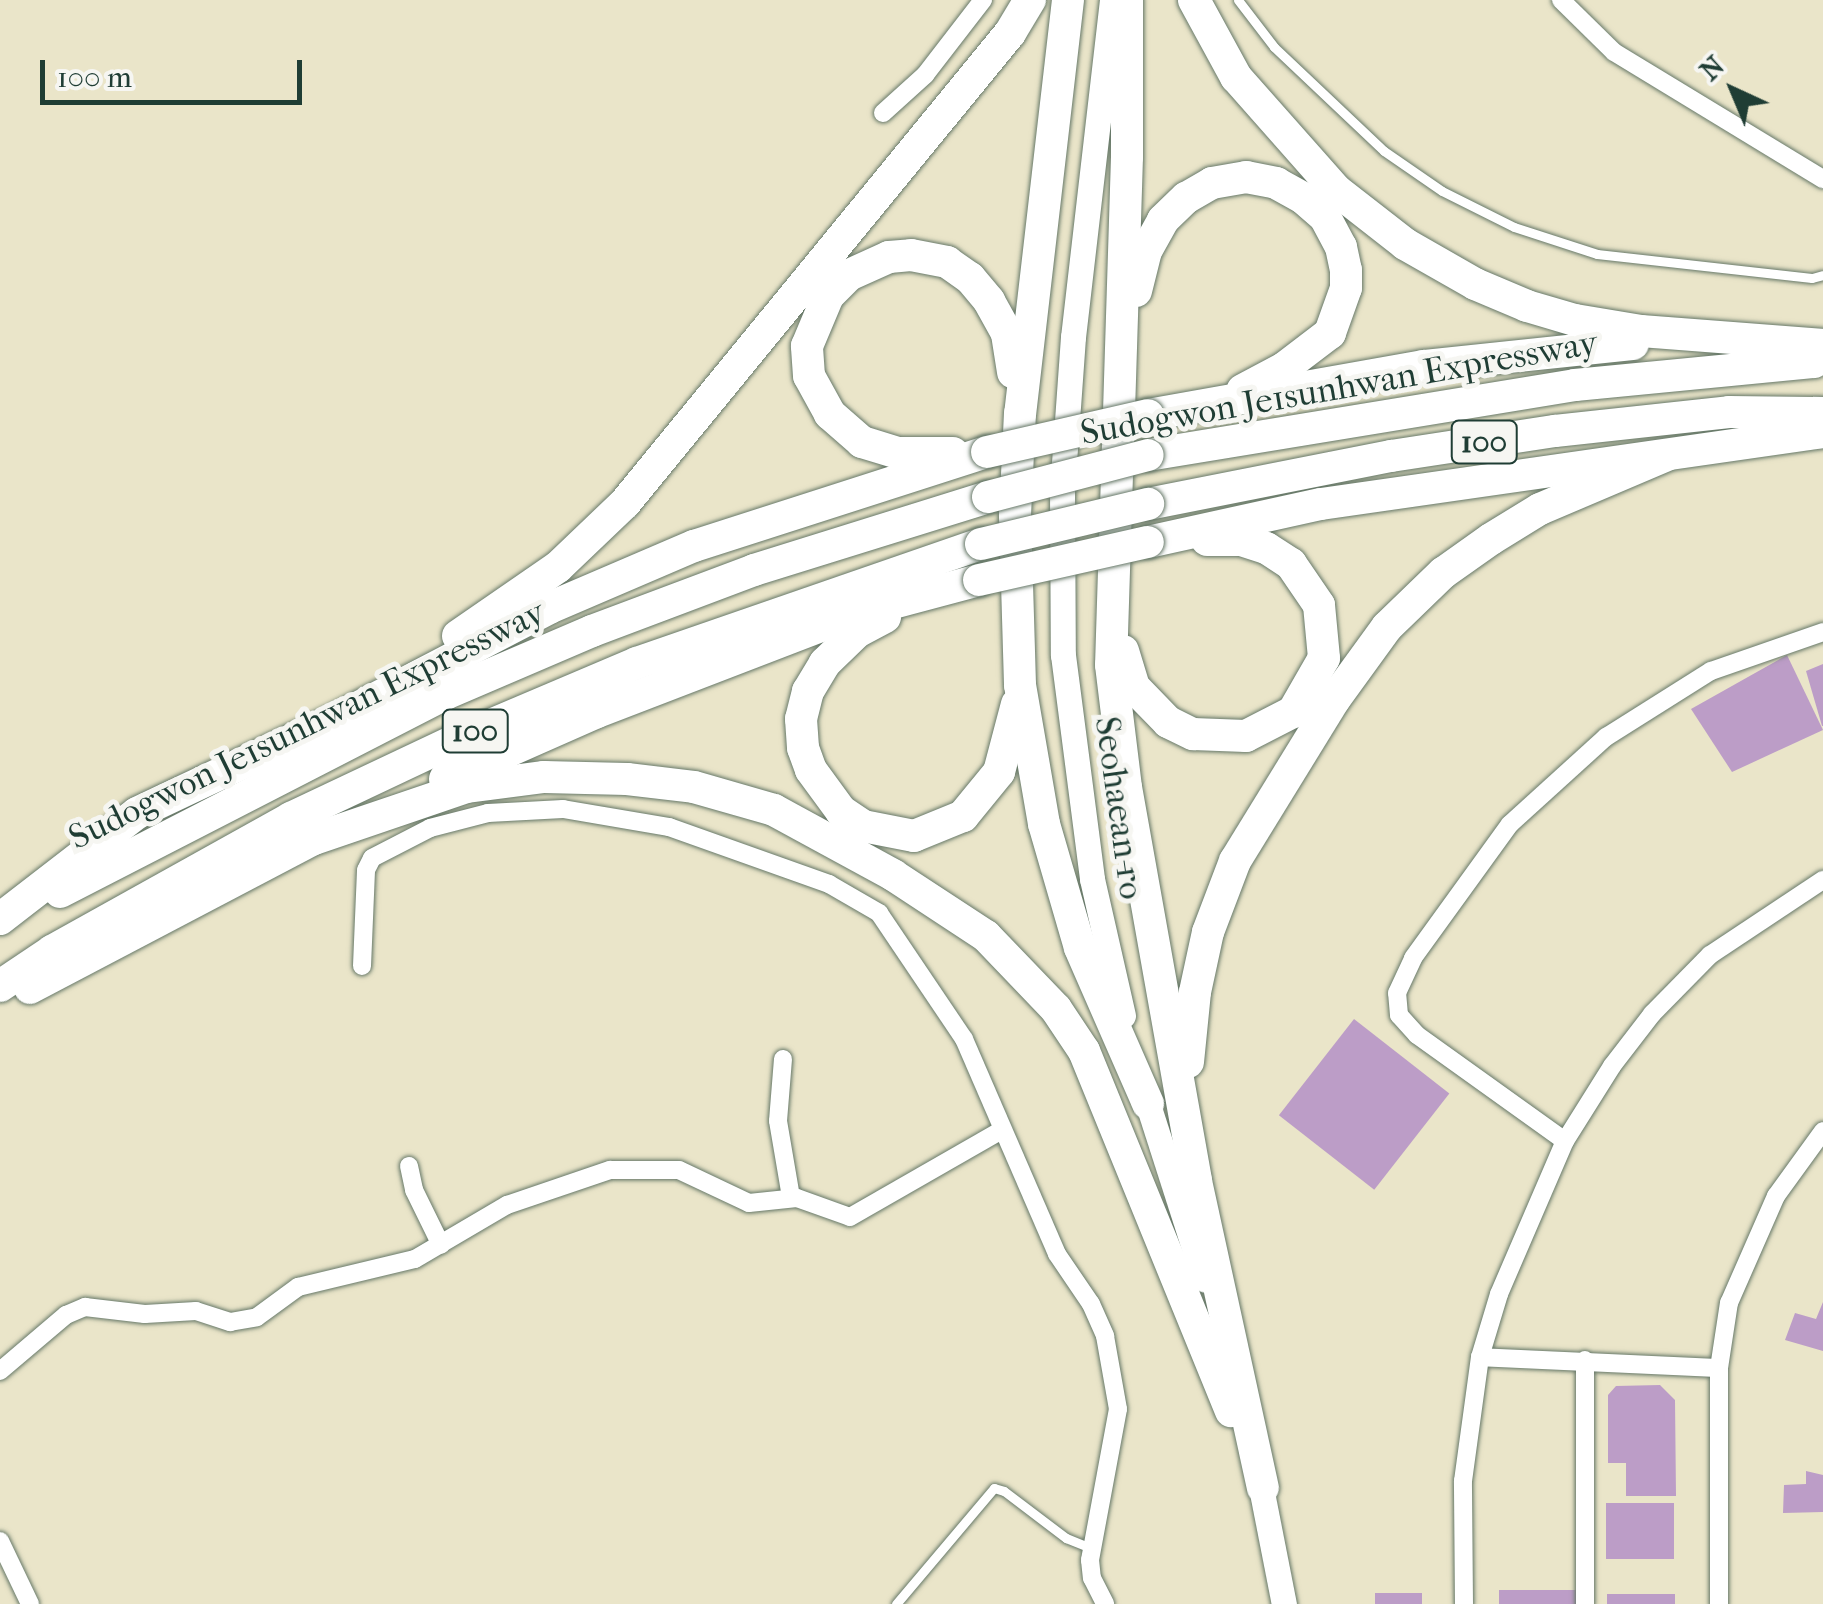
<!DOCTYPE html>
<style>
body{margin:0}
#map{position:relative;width:1823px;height:1604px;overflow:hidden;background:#eae5c9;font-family:"IM FELL French Canon",serif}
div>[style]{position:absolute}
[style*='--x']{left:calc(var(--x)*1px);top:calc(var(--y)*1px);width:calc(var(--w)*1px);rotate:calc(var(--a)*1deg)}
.building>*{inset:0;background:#bc9dc7;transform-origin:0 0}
.roads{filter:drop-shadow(0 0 2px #667868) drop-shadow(0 0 2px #667868)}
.lane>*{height:9px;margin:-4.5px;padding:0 4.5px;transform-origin:4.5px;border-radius:4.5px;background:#fff}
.street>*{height:18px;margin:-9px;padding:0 9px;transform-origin:9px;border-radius:9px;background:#fff}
.secondary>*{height:25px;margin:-12.5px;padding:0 12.5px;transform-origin:12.5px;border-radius:12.5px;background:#fff}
.highway>*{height:32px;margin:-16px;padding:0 16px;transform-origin:16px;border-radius:16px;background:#fff}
.bridges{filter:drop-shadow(0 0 2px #667868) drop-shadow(0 0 2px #667868)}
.highway-bridge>*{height:32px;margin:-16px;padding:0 16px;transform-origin:16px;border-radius:16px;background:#fff}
span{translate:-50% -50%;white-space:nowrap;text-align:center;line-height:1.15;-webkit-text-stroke:10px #f6f6f2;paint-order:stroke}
.shield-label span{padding:2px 8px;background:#f6f6f2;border:2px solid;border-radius:8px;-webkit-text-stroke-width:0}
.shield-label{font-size:32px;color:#1f3d34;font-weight:700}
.street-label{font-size:35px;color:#1f3d34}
.north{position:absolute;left:1683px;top:40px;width:100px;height:100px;-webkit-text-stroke:8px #f6f6f2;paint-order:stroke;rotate:316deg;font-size:28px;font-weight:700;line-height:40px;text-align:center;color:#1f3d34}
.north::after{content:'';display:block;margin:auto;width:35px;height:45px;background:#1f3d34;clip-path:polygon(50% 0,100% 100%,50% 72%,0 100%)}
.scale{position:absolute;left:40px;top:60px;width:262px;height:45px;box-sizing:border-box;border:5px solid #1f3d34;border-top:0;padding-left:12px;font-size:30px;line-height:35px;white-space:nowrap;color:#1f3d34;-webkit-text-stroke:8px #f6f6f2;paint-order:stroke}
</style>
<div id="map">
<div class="building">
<div style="clip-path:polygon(1787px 655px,1823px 730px,1732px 772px,1691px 709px)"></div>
<div style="clip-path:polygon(1823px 664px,1823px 726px,1822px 726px,1806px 671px)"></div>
<div style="left:1354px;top:1019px;width:121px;height:122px;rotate:38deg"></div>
<div style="clip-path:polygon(1823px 1302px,1823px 1351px,1785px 1340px,1795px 1313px,1816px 1319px)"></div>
<div style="clip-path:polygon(1660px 1385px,1675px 1400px,1676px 1496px,1626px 1496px,1626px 1463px,1608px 1463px,1608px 1395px,1616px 1386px)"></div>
<div style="clip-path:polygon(1806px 1471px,1823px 1475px,1823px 1512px,1783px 1513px,1784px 1485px,1806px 1484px)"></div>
<div style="left:1674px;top:1503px;width:56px;height:68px;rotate:90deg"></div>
<div style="left:1499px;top:1590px;width:78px;height:14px"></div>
<div style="left:1375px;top:1593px;width:47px;height:11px"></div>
<div style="left:1675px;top:1594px;width:10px;height:68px;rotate:90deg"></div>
</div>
<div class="roads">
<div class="lane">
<div style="--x:1238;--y:0;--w:59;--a:52.5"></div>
<div style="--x:1274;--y:47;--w:151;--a:43.4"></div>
<div style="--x:1384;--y:151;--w:70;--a:34.6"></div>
<div style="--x:1442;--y:191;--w:80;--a:26.6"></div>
<div style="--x:1514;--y:227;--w:87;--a:18"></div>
<div style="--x:1597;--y:254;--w:216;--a:6.4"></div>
<div style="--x:1812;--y:278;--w:11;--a:-15"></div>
<div style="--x:896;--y:1604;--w:152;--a:-49.8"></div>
<div style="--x:994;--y:1488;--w:10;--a:17"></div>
<div style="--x:1004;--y:1491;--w:78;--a:37.2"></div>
<div style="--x:1066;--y:1538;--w:27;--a:22"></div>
</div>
<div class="street">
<div style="--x:1561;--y:0;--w:74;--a:44.5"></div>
<div style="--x:1614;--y:52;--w:245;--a:31.3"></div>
<div style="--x:883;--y:113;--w:57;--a:-42.1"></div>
<div style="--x:925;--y:75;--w:95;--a:-52.3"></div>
<div style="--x:362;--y:966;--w:96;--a:-87.6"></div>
<div style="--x:366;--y:870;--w:13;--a:-63"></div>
<div style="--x:372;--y:858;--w:65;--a:-27.3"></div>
<div style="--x:430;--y:828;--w:60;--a:-14.5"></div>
<div style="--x:488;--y:813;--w:75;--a:-3.1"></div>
<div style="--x:563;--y:809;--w:108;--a:9.6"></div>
<div style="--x:669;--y:827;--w:170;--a:19.6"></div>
<div style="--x:829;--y:884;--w:58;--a:30.1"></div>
<div style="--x:879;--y:913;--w:152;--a:56"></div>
<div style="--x:964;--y:1039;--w:234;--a:66.6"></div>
<div style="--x:1057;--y:1254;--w:60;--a:55.8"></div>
<div style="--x:1091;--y:1304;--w:35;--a:66"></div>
<div style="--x:1105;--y:1336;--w:74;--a:79.9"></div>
<div style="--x:1118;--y:1409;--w:154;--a:100.5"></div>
<div style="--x:1090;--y:1560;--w:18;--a:84"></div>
<div style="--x:1092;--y:1578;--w:29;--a:63"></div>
<div style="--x:783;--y:1059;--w:62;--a:94.6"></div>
<div style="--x:778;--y:1121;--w:77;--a:80.3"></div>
<div style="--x:1565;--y:1141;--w:182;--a:-144.4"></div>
<div style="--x:1417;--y:1035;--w:27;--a:-132"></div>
<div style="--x:1399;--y:1015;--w:22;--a:-95"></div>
<div style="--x:1397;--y:993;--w:38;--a:-65"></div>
<div style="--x:1413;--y:958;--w:165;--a:-54.1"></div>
<div style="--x:1510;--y:824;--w:130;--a:-42.2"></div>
<div style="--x:1606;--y:737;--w:124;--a:-32.2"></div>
<div style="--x:1711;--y:671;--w:119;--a:-19.2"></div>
<div style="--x:409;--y:1166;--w:25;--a:78"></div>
<div style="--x:414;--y:1190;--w:61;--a:63.9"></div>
<div style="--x:1719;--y:1368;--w:239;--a:-177.4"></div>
<div style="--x:1480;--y:1357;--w:66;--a:-73.2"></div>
<div style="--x:1499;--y:1294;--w:167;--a:-66.7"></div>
<div style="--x:1565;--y:1141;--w:89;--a:-57.9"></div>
<div style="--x:1612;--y:1066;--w:66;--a:-52.4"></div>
<div style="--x:1652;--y:1014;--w:83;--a:-45.5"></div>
<div style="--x:1710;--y:955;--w:136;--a:-33.6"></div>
<div style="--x:0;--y:1371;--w:87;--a:-40.3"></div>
<div style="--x:66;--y:1315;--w:21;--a:-23"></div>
<div style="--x:85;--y:1307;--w:60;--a:6.7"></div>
<div style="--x:145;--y:1314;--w:51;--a:-3.4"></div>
<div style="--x:196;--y:1311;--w:36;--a:18"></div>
<div style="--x:230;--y:1322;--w:27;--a:-10"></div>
<div style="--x:257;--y:1317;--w:51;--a:-36.2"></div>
<div style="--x:298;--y:1287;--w:120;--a:-13.5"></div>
<div style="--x:415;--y:1259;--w:107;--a:-30.4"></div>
<div style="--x:507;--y:1205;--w:109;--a:-18.8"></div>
<div style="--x:610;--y:1170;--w:69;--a:0"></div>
<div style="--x:679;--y:1170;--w:77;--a:25.2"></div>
<div style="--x:749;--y:1203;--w:48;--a:-5.9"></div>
<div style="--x:797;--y:1198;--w:56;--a:19.7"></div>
<div style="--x:850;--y:1217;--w:175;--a:-29.8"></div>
<div style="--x:0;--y:1541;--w:70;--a:64.5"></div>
<div style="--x:1464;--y:1604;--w:123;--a:-90.5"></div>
<div style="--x:1463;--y:1481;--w:125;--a:-82.2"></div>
<div style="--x:1585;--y:1604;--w:244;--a:-90"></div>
<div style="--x:1719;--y:1604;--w:236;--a:-90"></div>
<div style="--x:1719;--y:1368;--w:66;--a:-81.3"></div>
<div style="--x:1729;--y:1303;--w:117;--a:-66.3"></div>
<div style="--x:1776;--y:1196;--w:80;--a:-54.1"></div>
</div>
<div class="secondary">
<div style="--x:1112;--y:0;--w:339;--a:96.6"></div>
<div style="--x:1073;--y:337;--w:154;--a:94.1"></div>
<div style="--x:1062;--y:491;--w:164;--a:89.7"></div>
<div style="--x:1063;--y:655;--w:226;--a:82.6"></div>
<div style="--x:1092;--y:879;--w:140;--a:77.2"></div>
<div style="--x:1143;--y:1089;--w:200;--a:72.2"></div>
<div style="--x:1258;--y:1472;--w:135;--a:78.9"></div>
</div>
<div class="highway">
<div style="--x:1068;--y:0;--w:416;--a:96.6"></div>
<div style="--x:1020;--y:413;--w:103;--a:92.8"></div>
<div style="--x:1015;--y:516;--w:169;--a:88.3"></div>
<div style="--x:1020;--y:685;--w:141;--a:80.2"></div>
<div style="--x:1044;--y:824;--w:129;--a:73.8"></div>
<div style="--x:1080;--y:948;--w:170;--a:66.4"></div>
<div style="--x:1127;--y:0;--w:157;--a:90"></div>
<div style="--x:1127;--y:157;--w:508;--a:91.8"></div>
<div style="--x:1111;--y:665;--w:123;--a:83"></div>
<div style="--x:1126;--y:787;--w:400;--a:79.9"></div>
<div style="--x:1196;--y:1181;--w:314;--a:77.7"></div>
<div style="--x:1194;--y:0;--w:88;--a:61.4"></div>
<div style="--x:1236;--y:77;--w:151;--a:48.5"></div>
<div style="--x:1336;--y:190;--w:88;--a:38"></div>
<div style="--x:1405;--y:244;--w:81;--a:29.7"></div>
<div style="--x:1475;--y:284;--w:56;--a:22.9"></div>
<div style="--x:1527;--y:306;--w:50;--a:16.3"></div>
<div style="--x:1575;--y:320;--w:67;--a:9.5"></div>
<div style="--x:1641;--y:331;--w:183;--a:4.4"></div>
<div style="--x:1136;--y:291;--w:41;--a:-76"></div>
<div style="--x:1146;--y:251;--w:35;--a:-61"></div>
<div style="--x:1163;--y:220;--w:32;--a:-44"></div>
<div style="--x:1186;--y:198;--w:30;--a:-30"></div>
<div style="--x:1212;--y:183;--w:35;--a:-10"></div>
<div style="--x:1246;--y:177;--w:31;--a:11"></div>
<div style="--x:1276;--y:183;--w:31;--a:29"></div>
<div style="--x:1303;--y:198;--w:29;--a:41"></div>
<div style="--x:1325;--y:217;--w:34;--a:62"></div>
<div style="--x:1341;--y:247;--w:24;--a:78"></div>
<div style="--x:1346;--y:270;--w:18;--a:90"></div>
<div style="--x:1346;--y:288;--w:48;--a:109.6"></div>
<div style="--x:1330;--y:333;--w:58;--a:142.7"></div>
<div style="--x:1284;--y:368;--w:47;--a:151.8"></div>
<div style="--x:1148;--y:415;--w:280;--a:-10.1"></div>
<div style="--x:1424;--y:366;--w:210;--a:-6"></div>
<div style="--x:953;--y:453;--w:55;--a:180"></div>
<div style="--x:898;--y:453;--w:38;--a:-163"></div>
<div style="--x:862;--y:442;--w:43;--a:-138.8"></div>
<div style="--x:830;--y:414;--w:43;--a:-118.9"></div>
<div style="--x:809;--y:376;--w:30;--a:-94"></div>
<div style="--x:807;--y:346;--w:54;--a:-67.2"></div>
<div style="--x:828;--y:296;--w:30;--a:-45"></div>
<div style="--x:849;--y:275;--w:44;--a:-24.2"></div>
<div style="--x:889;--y:257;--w:22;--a:-5"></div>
<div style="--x:911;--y:255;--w:37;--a:11"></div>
<div style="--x:947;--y:262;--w:28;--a:35"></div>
<div style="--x:970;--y:278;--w:30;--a:50"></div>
<div style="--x:989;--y:301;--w:38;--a:61"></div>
<div style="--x:1007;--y:334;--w:39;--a:81"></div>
<div style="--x:1148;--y:455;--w:433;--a:-9.3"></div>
<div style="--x:1575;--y:385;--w:240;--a:-5.5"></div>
<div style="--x:1148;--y:504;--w:248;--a:-11.2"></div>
<div style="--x:1391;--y:456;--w:166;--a:-8.7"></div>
<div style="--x:1555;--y:431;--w:175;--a:-6.2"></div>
<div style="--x:1729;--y:412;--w:94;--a:0.6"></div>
<div style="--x:1148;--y:542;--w:177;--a:-12.4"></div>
<div style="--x:1321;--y:504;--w:507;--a:-8.16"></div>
<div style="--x:885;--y:617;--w:32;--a:152"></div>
<div style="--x:857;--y:632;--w:45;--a:135.9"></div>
<div style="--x:825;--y:663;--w:33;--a:121"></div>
<div style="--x:808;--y:691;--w:29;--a:104"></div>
<div style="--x:801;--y:719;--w:29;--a:86"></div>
<div style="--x:803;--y:748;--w:23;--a:70"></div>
<div style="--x:811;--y:770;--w:51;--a:53.8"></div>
<div style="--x:841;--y:811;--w:27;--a:34"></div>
<div style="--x:863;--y:826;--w:52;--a:11.1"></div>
<div style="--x:914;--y:836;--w:53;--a:-22.2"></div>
<div style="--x:963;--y:816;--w:57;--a:-50.7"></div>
<div style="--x:999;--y:772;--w:70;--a:-75.2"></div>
<div style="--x:458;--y:636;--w:121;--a:-34.6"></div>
<div style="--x:558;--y:567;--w:93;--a:-43.7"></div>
<div style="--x:625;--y:503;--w:608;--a:-50.68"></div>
<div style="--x:1010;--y:33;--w:39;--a:-59"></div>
<div style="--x:1123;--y:651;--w:38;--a:73"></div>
<div style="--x:1134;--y:687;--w:49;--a:45.8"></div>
<div style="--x:1168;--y:722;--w:28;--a:26"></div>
<div style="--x:1193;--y:734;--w:53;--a:2.2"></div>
<div style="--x:1246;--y:736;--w:53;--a:-27.1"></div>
<div style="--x:1293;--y:712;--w:62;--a:-60.1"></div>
<div style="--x:1324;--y:658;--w:53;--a:-95.4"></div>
<div style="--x:1319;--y:605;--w:50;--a:-124.3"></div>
<div style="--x:1291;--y:564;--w:30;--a:-147"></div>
<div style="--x:1266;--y:548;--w:26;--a:-162"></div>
<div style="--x:1241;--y:540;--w:34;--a:180"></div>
<div style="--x:445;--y:779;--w:166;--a:-23.8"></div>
<div style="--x:597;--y:712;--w:273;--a:-21"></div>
<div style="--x:852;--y:614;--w:131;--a:-15"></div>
<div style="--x:305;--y:842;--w:171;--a:-18.8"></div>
<div style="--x:467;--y:787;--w:78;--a:-7.4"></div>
<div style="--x:544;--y:777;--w:83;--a:1.4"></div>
<div style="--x:627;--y:779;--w:67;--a:6.8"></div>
<div style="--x:694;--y:787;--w:83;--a:16"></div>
<div style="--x:774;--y:810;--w:136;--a:28.6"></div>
<div style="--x:893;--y:875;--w:111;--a:33.3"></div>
<div style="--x:986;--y:936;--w:101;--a:46.2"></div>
<div style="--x:1056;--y:1009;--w:50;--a:56.3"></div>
<div style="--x:1084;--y:1051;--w:389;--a:67.8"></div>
<div style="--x:60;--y:892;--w:433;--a:-27.2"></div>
<div style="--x:445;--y:694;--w:160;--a:-23.2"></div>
<div style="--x:592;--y:631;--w:173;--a:-20.6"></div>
<div style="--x:754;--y:570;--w:245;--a:-17.3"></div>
<div style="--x:0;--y:919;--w:173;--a:-37.7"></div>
<div style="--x:137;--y:813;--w:225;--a:-25.3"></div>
<div style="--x:340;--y:717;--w:236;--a:-27.5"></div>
<div style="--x:549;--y:608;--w:158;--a:-23.2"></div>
<div style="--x:694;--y:546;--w:308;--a:-17.8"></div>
<div style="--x:0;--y:986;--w:63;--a:-33.9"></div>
<div style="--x:52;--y:951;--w:274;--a:-29.1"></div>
<div style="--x:291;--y:818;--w:187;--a:-25.3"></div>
<div style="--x:460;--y:738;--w:192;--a:-23"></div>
<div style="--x:637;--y:663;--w:364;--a:-19.1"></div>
<div style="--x:30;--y:988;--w:331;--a:-27.7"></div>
<div style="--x:1188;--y:1062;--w:70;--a:-84.3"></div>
<div style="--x:1195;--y:992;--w:61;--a:-77.8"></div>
<div style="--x:1208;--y:932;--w:76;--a:-69.2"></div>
<div style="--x:1235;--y:861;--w:189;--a:-58.4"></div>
<div style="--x:1334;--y:700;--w:90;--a:-54"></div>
<div style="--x:1387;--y:627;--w:78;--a:-44"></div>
<div style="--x:1443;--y:573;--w:59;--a:-35.3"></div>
<div style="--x:1491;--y:539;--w:57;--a:-31.5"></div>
<div style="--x:1540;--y:509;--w:138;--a:-23"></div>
</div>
</div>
<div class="bridges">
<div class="highway-bridge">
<div style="--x:987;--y:452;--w:165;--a:-12.9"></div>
<div style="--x:988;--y:497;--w:165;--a:-14.7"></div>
<div style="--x:981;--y:544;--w:172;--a:-13.5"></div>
<div style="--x:979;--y:580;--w:173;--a:-12.7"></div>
</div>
</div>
<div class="shield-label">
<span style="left:1484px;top:442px">100</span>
<span style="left:475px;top:731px">100</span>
</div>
<div class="street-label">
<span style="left:1339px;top:388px;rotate:-10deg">Sudogwon Je1sunhwan Expressway</span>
<span style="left:307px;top:725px;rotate:-26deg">Sudogwon Je1sunhwan Expressway</span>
<span style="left:1119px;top:808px;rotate:82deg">Seohaean-ro</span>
</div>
<div class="north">N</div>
<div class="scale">100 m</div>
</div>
